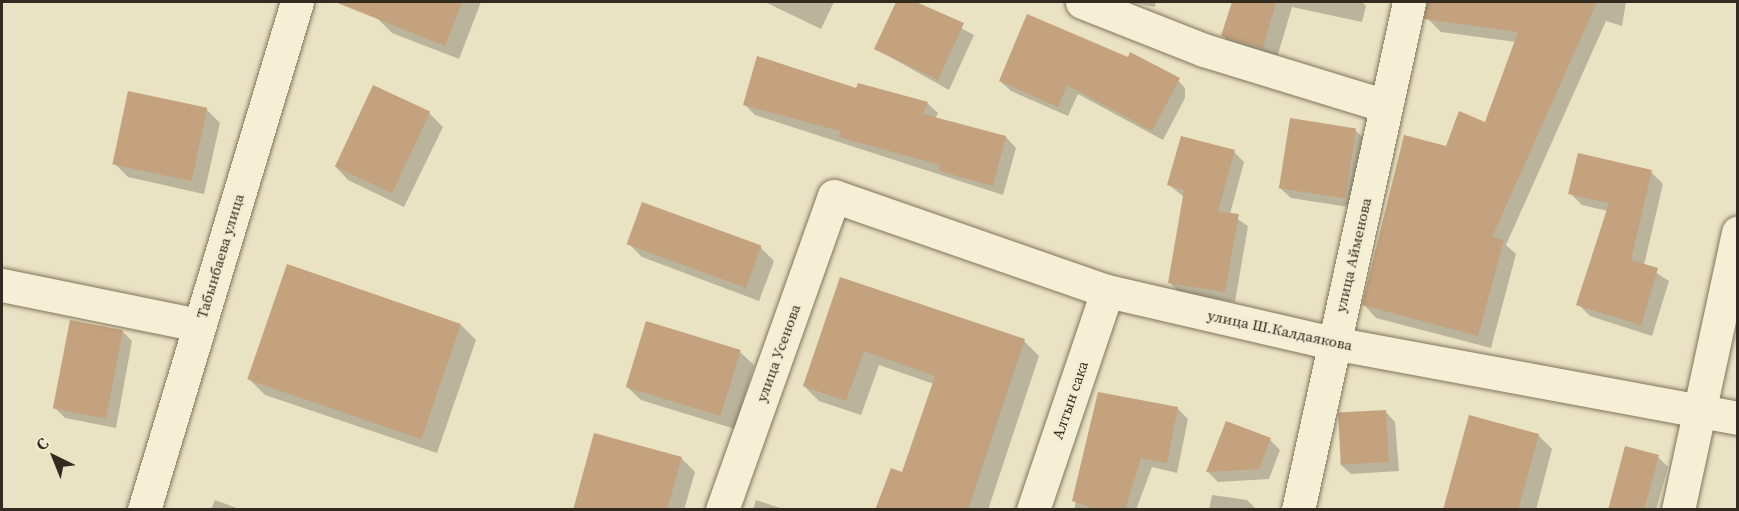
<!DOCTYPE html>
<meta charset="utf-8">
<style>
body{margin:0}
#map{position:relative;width:1739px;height:511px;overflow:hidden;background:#e9e2c3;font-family:"Source Serif 4",serif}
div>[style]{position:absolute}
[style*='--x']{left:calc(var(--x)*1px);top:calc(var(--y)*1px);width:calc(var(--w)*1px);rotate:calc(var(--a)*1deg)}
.shadow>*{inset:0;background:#0003}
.building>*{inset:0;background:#c3a27d;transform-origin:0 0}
.roads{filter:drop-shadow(0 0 2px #82745c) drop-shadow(0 0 2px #82745c)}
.minor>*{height:33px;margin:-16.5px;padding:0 16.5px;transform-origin:16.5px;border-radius:16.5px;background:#f5efd6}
span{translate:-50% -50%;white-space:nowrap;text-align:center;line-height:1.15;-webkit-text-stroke:4.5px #f1ecd2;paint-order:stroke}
.street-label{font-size:15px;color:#332b1f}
.frame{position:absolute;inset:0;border:3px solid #332b1f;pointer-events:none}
.north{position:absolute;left:24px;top:427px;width:60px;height:60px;-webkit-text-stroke:4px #f1ecd2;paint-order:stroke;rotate:317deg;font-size:16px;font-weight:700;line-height:24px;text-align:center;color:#332b1f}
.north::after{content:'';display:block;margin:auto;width:21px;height:27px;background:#332b1f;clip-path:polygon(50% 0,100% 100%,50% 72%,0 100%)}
</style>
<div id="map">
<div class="shadow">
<div style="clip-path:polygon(385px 2px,481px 2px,459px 59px,392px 33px,378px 19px)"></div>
<div style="clip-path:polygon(765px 2px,834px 2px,821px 29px)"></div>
<div style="clip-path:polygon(897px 2px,913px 2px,974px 35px,949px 90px,876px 49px)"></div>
<div style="clip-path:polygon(1130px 2px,1156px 2px,1155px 7px)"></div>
<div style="clip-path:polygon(1233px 2px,1362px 2px,1366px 6px,1362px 22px,1292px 7px,1276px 61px,1236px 49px,1222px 35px)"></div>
<div style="clip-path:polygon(1430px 2px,1626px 2px,1622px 26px,1606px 21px,1506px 245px,1516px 254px,1491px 348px,1376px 318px,1364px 305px,1446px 148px,1486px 124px,1516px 42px,1441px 32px,1428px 19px)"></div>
<div style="clip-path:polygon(1175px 77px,1185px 88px,1185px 98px,1163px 140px,1078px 94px,1068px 116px,1011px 91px,1000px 81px)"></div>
<div style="clip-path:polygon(857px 90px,927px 103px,938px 113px,935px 119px,1006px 137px,1016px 148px,1003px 195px,755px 115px,745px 105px)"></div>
<div style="clip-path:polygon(206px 109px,220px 123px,204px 194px,128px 177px,114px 163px)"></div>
<div style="clip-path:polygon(429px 113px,443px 127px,404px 207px,348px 180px,335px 166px)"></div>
<div style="clip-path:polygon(1355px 130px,1366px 140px,1355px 208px,1291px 198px,1280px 188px)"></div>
<div style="clip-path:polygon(1234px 152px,1244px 162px,1230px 214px,1248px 226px,1235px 302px,1179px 292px,1169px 282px,1184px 197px,1169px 185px)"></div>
<div style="clip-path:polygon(1651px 172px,1663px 184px,1644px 265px,1669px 281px,1652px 336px,1590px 316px,1578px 304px,1608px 211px,1582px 205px,1570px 193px)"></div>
<div style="clip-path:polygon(628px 243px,760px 247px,774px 261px,759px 301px,642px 257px)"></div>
<div style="clip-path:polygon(841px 279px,1024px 341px,1039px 356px,988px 510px,877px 510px,903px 474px,934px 384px,879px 365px,861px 415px,819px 401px,804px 386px)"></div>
<div style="clip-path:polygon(460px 324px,476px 340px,437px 453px,265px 395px,249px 379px)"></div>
<div style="clip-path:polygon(122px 331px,132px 341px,116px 428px,65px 418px,55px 408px)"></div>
<div style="clip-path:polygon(740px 352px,754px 365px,735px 429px,641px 400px,627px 387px)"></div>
<div style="clip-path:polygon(1100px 393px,1178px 409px,1188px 419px,1177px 473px,1152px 467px,1136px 510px,1074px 510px)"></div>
<div style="clip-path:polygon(1385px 411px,1395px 422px,1399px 471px,1351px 474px,1340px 464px)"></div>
<div style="clip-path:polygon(1538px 435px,1552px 449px,1536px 510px,1445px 510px)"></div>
<div style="clip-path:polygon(1270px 440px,1280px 450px,1269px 479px,1218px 482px,1208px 472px)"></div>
<div style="clip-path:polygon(1658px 457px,1668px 467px,1656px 510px,1609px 510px)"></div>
<div style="clip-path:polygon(681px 458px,695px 472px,684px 510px,574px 510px)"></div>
<div style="clip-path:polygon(1212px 495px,1247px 500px,1257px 510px,1209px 510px)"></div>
<div style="clip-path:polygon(215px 500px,242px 510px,211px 510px)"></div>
<div style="clip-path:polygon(756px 500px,786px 510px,753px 510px)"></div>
</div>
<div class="building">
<div style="clip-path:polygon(335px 2px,462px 2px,445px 46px)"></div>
<div style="clip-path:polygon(896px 2px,916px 2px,964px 23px,938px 80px,874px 49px)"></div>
<div style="clip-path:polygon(1232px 2px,1276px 2px,1263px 48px,1221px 36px)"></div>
<div style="clip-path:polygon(1427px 2px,1597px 2px,1492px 237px,1504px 240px,1478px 336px,1362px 305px,1404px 135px,1446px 146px,1459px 111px,1485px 122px,1518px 32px,1424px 19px)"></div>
<div style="clip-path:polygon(1027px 14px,1128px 57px,1130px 52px,1180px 78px,1152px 131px,1067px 85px,1058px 107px,999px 81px)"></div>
<div style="clip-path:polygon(757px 56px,856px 88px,858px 83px,928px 102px,923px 114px,1006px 136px,993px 186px,939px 171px,940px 165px,839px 137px,840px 131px,743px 105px)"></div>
<div style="left:373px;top:85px;width:63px;height:90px;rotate:25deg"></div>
<div style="left:128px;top:91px;width:81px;height:75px;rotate:12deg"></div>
<div style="left:1290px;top:118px;width:67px;height:71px;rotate:9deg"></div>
<div style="clip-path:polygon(1181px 136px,1235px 150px,1218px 211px,1239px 214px,1225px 292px,1168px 283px,1184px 190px,1167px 185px)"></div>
<div style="clip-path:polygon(1578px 153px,1652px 170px,1631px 260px,1658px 268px,1641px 325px,1576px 305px,1609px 203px,1568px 194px)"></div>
<div style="left:642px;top:202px;width:127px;height:45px;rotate:20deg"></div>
<div style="left:287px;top:264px;width:184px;height:122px;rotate:19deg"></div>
<div style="clip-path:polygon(840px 277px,1025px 339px,968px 510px,875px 510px,891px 468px,902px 472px,935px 376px,864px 351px,846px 401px,803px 386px)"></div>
<div style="left:70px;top:320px;width:54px;height:90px;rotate:11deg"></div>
<div style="left:646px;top:321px;width:99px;height:69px;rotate:17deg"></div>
<div style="clip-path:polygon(1098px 392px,1178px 407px,1167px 463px,1141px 458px,1125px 510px,1097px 510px,1072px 501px)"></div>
<div style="left:1386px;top:410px;width:52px;height:48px;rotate:87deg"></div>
<div style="clip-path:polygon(1469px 415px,1539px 434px,1518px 510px,1443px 510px)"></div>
<div style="clip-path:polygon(1226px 421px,1271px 438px,1259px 469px,1206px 472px)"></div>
<div style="clip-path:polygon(594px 433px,682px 457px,667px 510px,573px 510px)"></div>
<div style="clip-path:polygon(1625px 446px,1659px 455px,1644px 510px,1608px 510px)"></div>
</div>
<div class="roads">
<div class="minor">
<div style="--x:1082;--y:2;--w:131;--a:21.5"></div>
<div style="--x:1204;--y:50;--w:190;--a:17.1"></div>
<div style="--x:2;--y:285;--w:201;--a:11.5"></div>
<div style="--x:144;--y:510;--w:531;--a:-73.24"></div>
<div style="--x:722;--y:510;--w:333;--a:-70.4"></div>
<div style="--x:834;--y:196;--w:289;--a:19.2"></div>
<div style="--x:1107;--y:291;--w:232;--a:13"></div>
<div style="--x:1333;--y:343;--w:412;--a:10.5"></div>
<div style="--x:1033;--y:510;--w:231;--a:-71.3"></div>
<div style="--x:1298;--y:510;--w:520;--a:-77.67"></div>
<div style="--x:1678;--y:510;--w:284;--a:-77.8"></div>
</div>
</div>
<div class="street-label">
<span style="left:1353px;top:255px;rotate:-77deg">улица Айменова</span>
<span style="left:220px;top:256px;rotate:-73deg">Табынбаева улица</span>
<span style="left:1280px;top:330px;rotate:12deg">улица Ш.Калдаякова</span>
<span style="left:778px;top:353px;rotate:-70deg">улица Усенова</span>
<span style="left:1070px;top:400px;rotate:-71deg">Алтын сака</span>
</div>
<div class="frame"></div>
<div class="north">С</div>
</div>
